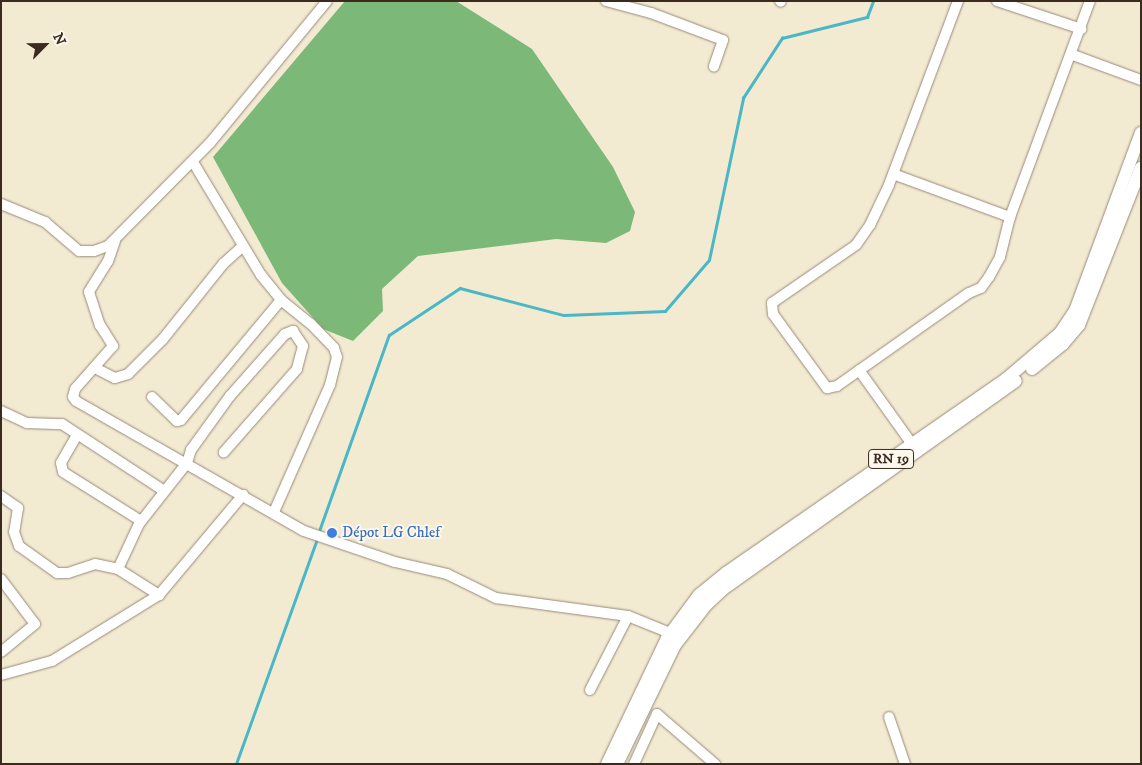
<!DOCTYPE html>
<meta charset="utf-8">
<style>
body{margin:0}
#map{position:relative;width:1142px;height:765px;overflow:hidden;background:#f3ead2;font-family:"IM FELL DW Pica",serif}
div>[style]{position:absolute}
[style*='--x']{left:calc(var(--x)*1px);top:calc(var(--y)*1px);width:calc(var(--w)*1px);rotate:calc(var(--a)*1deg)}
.forest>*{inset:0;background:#7cb878}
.stream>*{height:2.5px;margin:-1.25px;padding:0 1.25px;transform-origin:1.25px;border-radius:1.25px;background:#4ab7c6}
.roads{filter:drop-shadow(0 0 1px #978a78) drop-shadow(0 0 1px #978a78)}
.minor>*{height:10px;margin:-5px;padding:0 5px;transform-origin:5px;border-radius:5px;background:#fff}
.major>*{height:12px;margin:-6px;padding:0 6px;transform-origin:6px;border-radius:6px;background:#fff}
.dots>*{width:14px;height:14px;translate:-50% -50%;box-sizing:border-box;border:2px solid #fbf7ec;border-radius:50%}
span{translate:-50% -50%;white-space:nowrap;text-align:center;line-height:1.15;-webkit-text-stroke:4px #fbf7ec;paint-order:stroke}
.shield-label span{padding:1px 4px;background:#fbf7ec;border:1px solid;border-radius:4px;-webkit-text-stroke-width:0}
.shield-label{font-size:14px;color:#3b2a1e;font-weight:700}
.shop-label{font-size:15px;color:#366cbe}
.left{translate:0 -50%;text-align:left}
.frame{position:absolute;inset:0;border:2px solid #3b2a1e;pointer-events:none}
.north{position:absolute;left:20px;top:20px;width:50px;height:50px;-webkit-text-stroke:4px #fbf7ec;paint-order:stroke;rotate:67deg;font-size:14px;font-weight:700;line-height:20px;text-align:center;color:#3b2a1e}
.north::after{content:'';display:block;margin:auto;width:18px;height:22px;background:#3b2a1e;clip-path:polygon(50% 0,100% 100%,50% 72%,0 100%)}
</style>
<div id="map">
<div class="forest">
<div style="clip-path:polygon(345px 1px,456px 1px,532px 49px,613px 167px,635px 212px,630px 231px,606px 243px,556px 239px,418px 256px,382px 289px,383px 311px,353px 341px,323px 329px,282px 283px,213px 157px)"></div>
</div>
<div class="stream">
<div style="--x:318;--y:534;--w:211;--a:-70.4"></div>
<div style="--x:389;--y:335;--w:85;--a:-33.5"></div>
<div style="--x:460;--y:288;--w:107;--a:14.6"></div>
<div style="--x:564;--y:315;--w:101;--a:-2.3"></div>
<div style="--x:665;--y:311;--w:67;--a:-49.2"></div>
<div style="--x:709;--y:260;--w:166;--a:-78.1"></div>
<div style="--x:743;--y:98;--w:72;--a:-57"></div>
<div style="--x:782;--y:38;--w:88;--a:-13.9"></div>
<div style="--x:867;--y:17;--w:17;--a:-69"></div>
<div style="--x:236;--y:764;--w:239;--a:-70.2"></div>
</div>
<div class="roads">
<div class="minor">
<div style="--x:606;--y:1;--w:47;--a:14.9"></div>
<div style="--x:651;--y:13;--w:77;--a:20.6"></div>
<div style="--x:723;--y:40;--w:28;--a:109"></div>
<div style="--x:780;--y:1;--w:1;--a:45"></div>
<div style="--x:958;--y:1;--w:197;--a:110.6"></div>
<div style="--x:889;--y:185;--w:44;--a:115.4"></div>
<div style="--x:870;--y:225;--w:24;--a:125"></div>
<div style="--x:856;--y:245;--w:102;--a:145.4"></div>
<div style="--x:772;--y:303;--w:11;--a:85"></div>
<div style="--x:773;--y:314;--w:92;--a:53.9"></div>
<div style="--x:827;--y:388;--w:10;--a:-11"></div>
<div style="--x:837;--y:386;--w:161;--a:-35.2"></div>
<div style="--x:969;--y:293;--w:13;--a:-23"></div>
<div style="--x:981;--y:288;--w:14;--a:-54"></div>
<div style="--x:989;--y:277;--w:23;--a:-61"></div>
<div style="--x:1000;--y:257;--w:41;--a:-76"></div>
<div style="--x:1010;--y:217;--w:230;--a:-69.7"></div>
<div style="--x:997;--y:1;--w:89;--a:18.4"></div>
<div style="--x:1073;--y:55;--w:72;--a:20.2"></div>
<div style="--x:193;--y:162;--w:132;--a:59"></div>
<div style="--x:261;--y:275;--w:32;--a:51"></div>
<div style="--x:281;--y:300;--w:38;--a:39"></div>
<div style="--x:311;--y:324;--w:33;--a:46"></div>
<div style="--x:334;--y:348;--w:9;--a:72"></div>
<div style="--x:337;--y:357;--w:29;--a:104"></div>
<div style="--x:330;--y:385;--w:139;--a:113.8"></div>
<div style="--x:893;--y:174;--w:125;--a:20.2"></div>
<div style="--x:1;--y:204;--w:48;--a:22.2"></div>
<div style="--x:45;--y:222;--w:45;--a:40.5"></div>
<div style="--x:79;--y:251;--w:15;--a:0"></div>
<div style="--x:94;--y:251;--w:15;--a:-20"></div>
<div style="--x:108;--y:246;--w:145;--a:-45.3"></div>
<div style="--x:210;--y:143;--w:184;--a:-50.5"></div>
<div style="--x:115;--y:241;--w:21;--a:109"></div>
<div style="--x:108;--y:261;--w:36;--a:122"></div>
<div style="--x:89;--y:292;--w:35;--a:72"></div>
<div style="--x:100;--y:325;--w:25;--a:58"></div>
<div style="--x:113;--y:346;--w:57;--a:131.5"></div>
<div style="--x:75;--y:389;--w:8;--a:104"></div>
<div style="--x:73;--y:397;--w:5;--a:53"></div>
<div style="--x:76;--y:401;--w:262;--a:29.7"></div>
<div style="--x:304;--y:531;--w:96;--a:18.8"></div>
<div style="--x:395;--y:562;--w:53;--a:13"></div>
<div style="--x:447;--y:574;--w:55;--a:26.1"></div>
<div style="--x:496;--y:598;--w:133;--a:7.8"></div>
<div style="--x:628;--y:616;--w:45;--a:22"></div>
<div style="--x:95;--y:368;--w:22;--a:27"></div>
<div style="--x:115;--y:378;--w:14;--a:-17"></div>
<div style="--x:128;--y:374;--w:49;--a:-45"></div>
<div style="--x:163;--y:339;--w:96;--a:-51.3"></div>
<div style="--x:223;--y:264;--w:25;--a:-42"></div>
<div style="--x:859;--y:370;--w:91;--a:54.4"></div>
<div style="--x:152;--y:397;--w:35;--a:44"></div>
<div style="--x:177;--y:421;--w:4;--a:-14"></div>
<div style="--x:181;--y:420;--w:156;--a:-50.2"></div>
<div style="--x:1;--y:411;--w:29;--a:25"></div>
<div style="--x:27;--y:423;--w:35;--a:2"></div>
<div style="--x:62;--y:424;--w:121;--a:33.2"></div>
<div style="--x:77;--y:435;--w:32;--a:120"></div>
<div style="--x:61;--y:463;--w:9;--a:77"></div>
<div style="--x:63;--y:472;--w:92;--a:32.1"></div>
<div style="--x:1;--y:496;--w:21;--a:35"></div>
<div style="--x:18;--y:508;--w:24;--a:99"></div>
<div style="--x:14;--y:532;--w:15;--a:70"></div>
<div style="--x:19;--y:546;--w:47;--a:35.4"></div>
<div style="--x:57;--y:573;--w:11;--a:0"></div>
<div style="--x:68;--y:573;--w:28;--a:-18"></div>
<div style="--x:95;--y:564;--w:24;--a:12"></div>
<div style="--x:118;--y:569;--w:49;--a:32.4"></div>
<div style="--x:118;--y:569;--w:50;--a:-65"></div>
<div style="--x:139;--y:524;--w:78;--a:-51.8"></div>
<div style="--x:187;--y:463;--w:14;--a:-73"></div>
<div style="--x:191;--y:450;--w:67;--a:-54.2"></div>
<div style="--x:230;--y:396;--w:83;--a:-48.4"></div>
<div style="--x:285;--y:334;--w:9;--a:-21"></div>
<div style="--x:293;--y:331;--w:18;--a:56"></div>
<div style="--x:303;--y:346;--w:24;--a:105"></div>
<div style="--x:297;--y:369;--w:111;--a:131.3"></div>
<div style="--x:1;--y:579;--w:56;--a:52.9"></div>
<div style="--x:35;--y:624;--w:44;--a:140.5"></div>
<div style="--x:1;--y:675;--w:53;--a:-15.4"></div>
<div style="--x:52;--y:661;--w:126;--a:-31.7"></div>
<div style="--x:159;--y:595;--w:131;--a:-50"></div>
<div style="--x:590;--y:690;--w:83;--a:-62.8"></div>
<div style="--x:889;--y:717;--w:50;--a:71.2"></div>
<div style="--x:634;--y:764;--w:55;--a:-65.3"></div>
<div style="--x:657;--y:714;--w:77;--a:40.8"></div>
</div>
<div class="major">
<div style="--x:1032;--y:369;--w:40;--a:-39"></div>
<div style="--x:1063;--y:344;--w:25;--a:-50"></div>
<div style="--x:1079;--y:325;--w:169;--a:-68.5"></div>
<div style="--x:607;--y:764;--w:140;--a:-64.5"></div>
<div style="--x:667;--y:638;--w:54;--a:-53.3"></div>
<div style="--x:699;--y:595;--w:35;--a:-39"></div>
<div style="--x:726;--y:573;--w:341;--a:-34.7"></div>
<div style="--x:1006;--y:379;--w:71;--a:-40.4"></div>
<div style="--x:1060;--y:333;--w:27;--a:-56"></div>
<div style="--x:1075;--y:311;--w:190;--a:-69.7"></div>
<div style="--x:617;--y:764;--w:132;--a:-64"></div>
<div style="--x:675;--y:645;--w:51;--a:-52.2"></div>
<div style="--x:706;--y:605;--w:23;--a:-43"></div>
<div style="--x:723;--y:589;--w:359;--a:-35.4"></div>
</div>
</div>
<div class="dots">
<div style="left:332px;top:533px;background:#3f7fe0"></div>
</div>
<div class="shield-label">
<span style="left:891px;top:459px">RN 19</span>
</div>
<div class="shop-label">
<span class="left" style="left:342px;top:533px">Dépot LG Chlef</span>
</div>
<div class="frame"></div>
<div class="north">N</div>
</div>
